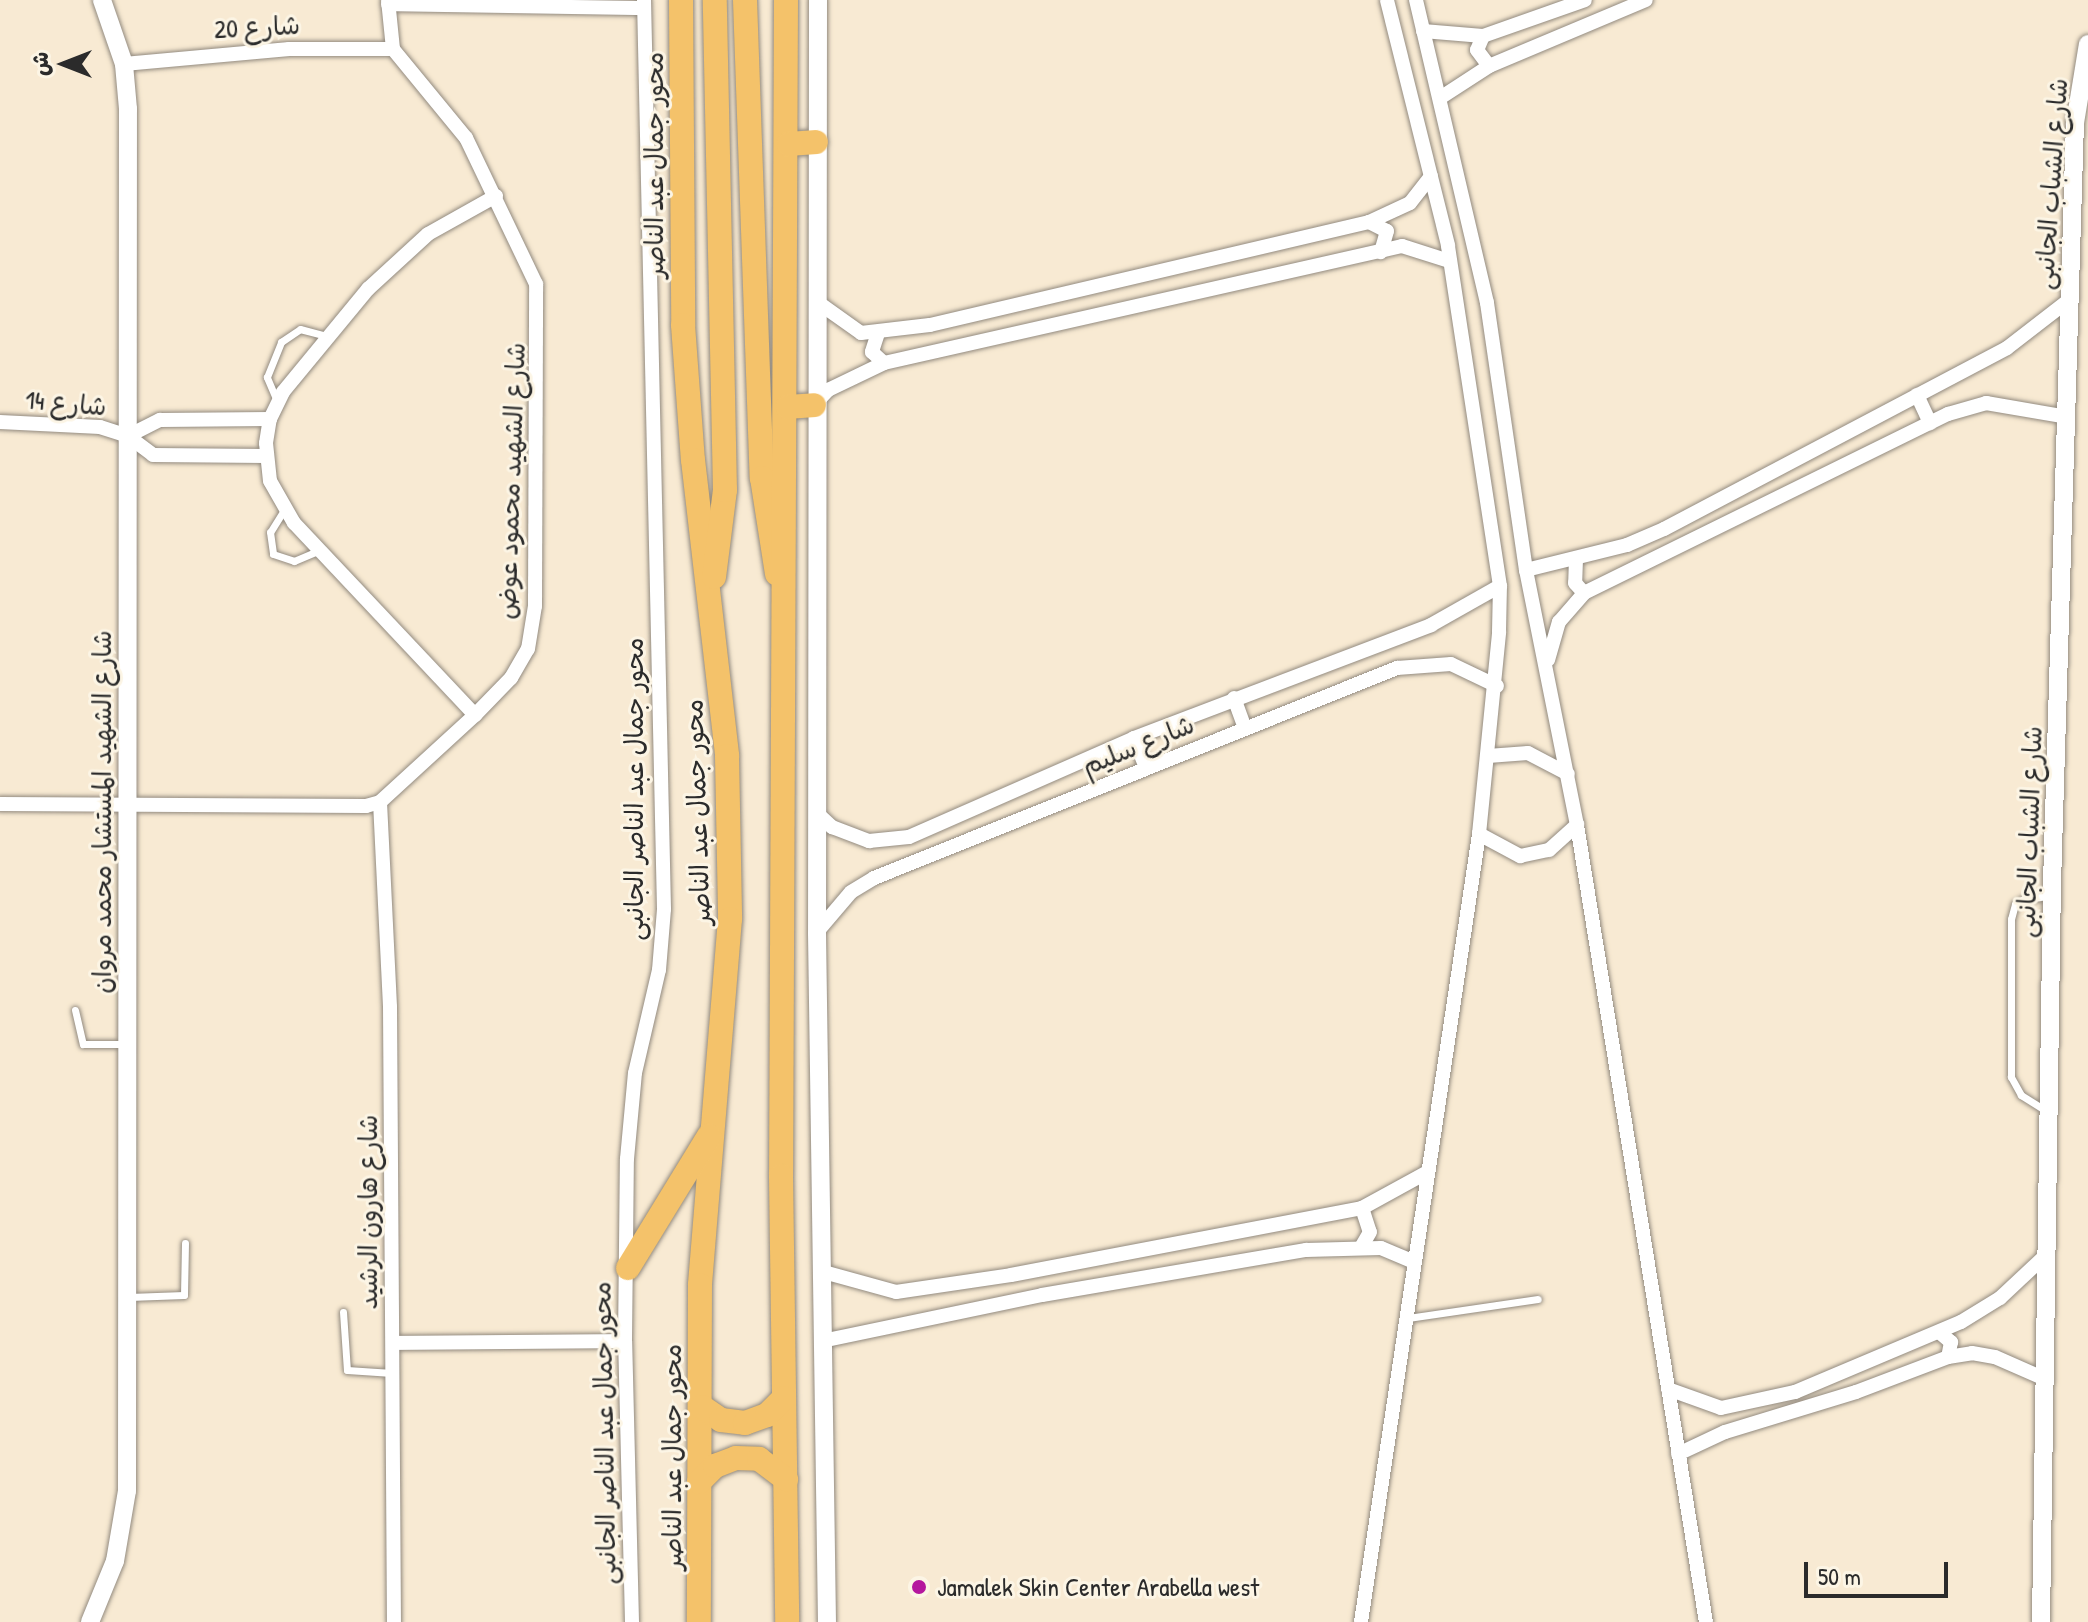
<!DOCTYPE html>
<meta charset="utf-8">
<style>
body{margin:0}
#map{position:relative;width:2088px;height:1622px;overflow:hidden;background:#f8ead3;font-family:"Patrick Hand","Playpen Sans Arabic",sans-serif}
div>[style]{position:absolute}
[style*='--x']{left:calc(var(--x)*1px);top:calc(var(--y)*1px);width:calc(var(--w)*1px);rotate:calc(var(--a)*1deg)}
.roads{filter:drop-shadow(0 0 2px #928a7f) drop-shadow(0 0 2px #928a7f)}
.service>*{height:7px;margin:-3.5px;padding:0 3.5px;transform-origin:3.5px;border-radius:3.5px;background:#fff}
.minor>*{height:14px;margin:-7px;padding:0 7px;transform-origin:7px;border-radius:7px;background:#fff}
.tertiary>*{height:18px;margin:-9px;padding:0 9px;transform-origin:9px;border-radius:9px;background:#fff}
.primary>*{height:24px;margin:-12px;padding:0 12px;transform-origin:12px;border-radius:12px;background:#f4c26a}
.dots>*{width:22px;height:22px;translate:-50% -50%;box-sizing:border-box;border:4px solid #fcf5e5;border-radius:50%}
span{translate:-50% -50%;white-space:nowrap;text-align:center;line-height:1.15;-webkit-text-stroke:6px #fcf5e5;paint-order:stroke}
.street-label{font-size:26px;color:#2b2b2b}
.poi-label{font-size:26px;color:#2b2b2b}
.left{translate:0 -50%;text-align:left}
.north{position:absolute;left:24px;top:24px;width:80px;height:80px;-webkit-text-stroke:6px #fcf5e5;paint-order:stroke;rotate:270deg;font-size:22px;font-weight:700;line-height:32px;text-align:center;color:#2b2b2b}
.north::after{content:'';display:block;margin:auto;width:28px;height:36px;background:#2b2b2b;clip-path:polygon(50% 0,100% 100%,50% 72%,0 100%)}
.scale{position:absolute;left:1804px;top:1562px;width:144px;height:36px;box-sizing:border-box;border:4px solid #2b2b2b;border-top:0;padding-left:10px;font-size:24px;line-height:28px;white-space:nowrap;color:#2b2b2b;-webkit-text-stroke:6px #fcf5e5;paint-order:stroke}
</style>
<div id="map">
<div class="roads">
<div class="service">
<div style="--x:277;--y:401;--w:26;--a:-113"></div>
<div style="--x:267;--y:377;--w:38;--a:-68"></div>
<div style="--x:281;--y:342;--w:23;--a:-34"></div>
<div style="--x:300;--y:329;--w:27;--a:15"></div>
<div style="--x:284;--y:510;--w:26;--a:122"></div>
<div style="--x:270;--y:532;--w:22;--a:82"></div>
<div style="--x:273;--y:554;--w:22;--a:18"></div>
<div style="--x:294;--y:561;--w:25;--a:-23"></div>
<div style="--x:75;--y:1010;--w:35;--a:77"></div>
<div style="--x:83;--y:1044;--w:42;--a:0"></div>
<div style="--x:2048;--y:1112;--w:32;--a:-148"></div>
<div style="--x:2021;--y:1095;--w:21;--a:-119"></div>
<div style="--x:2011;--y:1077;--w:158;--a:-90"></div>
<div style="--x:2011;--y:919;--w:16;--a:-75"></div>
<div style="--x:2015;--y:904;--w:10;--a:-29"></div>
<div style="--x:2024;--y:899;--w:26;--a:-7"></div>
<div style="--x:129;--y:1297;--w:55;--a:-2.1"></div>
<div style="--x:184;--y:1295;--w:52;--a:-88.9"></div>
<div style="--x:343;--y:1312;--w:58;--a:86.1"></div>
<div style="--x:347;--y:1370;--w:45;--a:3.8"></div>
<div style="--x:1408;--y:1318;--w:131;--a:-8.3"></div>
</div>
<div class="minor">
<div style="--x:1416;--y:0;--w:311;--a:76.8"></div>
<div style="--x:1487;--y:303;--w:270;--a:81.7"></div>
<div style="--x:1526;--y:570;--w:260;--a:78.7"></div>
<div style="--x:1577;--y:825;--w:807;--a:80.81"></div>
<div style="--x:388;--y:4;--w:256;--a:0.9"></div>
<div style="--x:1423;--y:31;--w:60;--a:4.8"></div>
<div style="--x:1483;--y:36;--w:108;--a:-19.4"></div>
<div style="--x:1483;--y:36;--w:15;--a:113"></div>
<div style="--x:1477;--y:50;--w:20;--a:53"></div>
<div style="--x:124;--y:64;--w:166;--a:-5.2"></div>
<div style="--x:289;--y:49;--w:104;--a:0"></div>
<div style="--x:1440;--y:98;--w:59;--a:-33.1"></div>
<div style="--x:1489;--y:66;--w:170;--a:-22.8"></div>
<div style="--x:1369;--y:222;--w:20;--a:27"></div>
<div style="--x:1387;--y:231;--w:22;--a:106"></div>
<div style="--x:816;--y:301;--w:55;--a:35.4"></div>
<div style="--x:861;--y:333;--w:69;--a:-6.6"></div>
<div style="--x:930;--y:325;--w:451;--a:-13.2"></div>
<div style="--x:1369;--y:222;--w:45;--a:-24.9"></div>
<div style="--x:1410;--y:203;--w:34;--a:-52"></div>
<div style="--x:878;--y:333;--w:20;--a:108"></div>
<div style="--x:872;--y:352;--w:16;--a:43"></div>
<div style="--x:1917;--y:395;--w:31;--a:65"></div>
<div style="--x:814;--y:405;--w:21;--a:-47"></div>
<div style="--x:828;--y:390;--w:62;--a:-25.7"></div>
<div style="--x:884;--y:363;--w:531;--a:-12.73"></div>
<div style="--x:1402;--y:246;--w:49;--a:17.7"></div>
<div style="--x:0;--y:422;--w:100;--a:2.9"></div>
<div style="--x:100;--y:427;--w:29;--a:18"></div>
<div style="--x:128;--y:436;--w:31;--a:37"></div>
<div style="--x:153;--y:455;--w:113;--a:0.5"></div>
<div style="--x:128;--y:436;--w:36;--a:-27"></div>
<div style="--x:160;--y:420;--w:110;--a:-0.5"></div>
<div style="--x:1576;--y:559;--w:24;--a:92"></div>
<div style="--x:1575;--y:583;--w:13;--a:48"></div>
<div style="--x:1526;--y:570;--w:104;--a:-13.9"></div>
<div style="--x:1627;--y:545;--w:40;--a:-23.4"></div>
<div style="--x:1664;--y:529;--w:388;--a:-27.8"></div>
<div style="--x:2007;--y:348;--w:78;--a:-37.7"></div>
<div style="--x:1548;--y:660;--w:40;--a:-74"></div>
<div style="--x:1559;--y:622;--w:38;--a:-49"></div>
<div style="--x:1584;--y:593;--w:406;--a:-26.2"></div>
<div style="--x:1948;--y:414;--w:40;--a:-16"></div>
<div style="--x:1986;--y:403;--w:82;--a:9.8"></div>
<div style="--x:1234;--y:698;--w:32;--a:70"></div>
<div style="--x:475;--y:715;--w:264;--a:-133.3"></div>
<div style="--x:294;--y:523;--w:48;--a:-119.7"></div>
<div style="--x:270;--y:481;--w:38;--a:-96"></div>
<div style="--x:266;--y:443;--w:24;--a:-81"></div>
<div style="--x:270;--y:419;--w:30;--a:-64"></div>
<div style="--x:283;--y:392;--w:134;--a:-50.5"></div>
<div style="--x:368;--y:289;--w:81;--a:-42.5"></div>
<div style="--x:428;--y:234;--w:78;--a:-29.2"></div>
<div style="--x:1134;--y:738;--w:32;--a:68"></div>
<div style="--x:1488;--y:756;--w:40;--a:-4.3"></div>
<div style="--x:1528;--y:753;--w:45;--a:27.7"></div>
<div style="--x:380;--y:802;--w:205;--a:87.2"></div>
<div style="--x:390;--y:1007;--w:615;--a:89.63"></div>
<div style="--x:0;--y:804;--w:366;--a:0.3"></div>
<div style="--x:366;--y:806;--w:15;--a:-16"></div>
<div style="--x:380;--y:802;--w:129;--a:-42.5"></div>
<div style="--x:475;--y:715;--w:52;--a:-45.8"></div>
<div style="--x:511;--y:678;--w:34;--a:-60"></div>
<div style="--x:528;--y:649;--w:44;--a:-80.8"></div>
<div style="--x:535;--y:606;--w:322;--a:-89.8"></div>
<div style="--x:536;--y:284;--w:162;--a:-115.6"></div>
<div style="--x:466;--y:138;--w:115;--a:-129.4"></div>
<div style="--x:393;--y:49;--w:49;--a:-95.8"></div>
<div style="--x:817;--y:813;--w:21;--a:43"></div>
<div style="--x:832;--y:827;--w:40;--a:21"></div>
<div style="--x:869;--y:841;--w:40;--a:-5.7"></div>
<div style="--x:909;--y:837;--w:246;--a:-23.7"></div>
<div style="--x:1134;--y:738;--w:318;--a:-20.8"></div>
<div style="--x:1431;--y:625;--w:79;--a:-29.5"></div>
<div style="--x:1479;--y:834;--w:47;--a:28.2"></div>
<div style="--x:1520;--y:856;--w:30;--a:-12"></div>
<div style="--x:1549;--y:850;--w:38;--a:-42"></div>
<div style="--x:817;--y:932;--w:52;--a:-49.6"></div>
<div style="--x:851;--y:892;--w:27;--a:-31"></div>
<div style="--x:874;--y:878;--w:564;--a:-21.88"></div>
<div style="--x:1397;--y:668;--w:54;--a:-4.2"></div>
<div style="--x:1451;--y:664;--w:51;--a:25.6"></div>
<div style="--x:1362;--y:1208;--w:25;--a:72"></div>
<div style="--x:1370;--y:1232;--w:16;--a:120"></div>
<div style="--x:820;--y:1271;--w:79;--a:15.4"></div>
<div style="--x:896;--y:1292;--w:116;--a:-8.4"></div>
<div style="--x:1011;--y:1275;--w:357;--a:-10.8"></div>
<div style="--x:1362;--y:1208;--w:73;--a:-28.7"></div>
<div style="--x:1939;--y:1332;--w:16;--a:40"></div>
<div style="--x:1951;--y:1342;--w:15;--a:101"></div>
<div style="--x:822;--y:1341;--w:225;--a:-11.8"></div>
<div style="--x:1042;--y:1295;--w:268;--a:-9.7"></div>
<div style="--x:1306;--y:1250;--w:75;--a:-1.5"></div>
<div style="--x:1381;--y:1248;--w:36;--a:23"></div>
<div style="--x:393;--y:1343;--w:232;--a:-0.5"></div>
<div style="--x:1668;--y:1389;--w:56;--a:19.7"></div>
<div style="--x:1721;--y:1408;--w:76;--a:-12.2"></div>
<div style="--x:1795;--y:1392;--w:180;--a:-22.9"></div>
<div style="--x:1961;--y:1322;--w:46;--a:-31.6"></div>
<div style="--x:2000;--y:1298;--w:64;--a:-43.1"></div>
<div style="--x:1678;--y:1454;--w:52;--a:-25.1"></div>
<div style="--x:1725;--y:1432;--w:137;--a:-17"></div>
<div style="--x:1856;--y:1392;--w:98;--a:-20.8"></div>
<div style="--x:1948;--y:1357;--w:24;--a:-9"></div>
<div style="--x:1972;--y:1353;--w:23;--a:10"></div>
<div style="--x:1995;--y:1357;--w:55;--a:23.7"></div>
<div style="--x:632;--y:1622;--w:281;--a:-91.4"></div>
<div style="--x:625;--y:1341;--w:182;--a:-89.4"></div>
<div style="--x:627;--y:1159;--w:86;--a:-84.7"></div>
<div style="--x:635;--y:1073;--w:106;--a:-76.9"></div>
<div style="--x:659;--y:970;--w:61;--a:-85.3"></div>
<div style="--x:664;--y:909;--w:909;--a:-91.26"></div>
<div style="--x:1361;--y:1622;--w:797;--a:-81.48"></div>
<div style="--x:1479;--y:834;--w:203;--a:-84.3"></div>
<div style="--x:1499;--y:632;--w:46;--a:-88.8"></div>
<div style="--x:1500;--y:586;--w:345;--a:-98.7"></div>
<div style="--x:1448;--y:245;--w:252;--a:-104"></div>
</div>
<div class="tertiary">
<div style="--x:818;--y:0;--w:933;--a:90.06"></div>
<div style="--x:817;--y:933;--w:689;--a:89.17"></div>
<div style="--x:90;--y:1622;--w:66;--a:-67.7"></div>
<div style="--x:115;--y:1561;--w:71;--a:-80.3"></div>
<div style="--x:127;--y:1491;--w:1382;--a:-89.96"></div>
<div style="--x:128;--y:109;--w:45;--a:-95.1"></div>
<div style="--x:124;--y:64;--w:68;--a:-109"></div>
<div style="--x:2041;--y:1622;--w:739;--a:-89.15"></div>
<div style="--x:2052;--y:883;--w:760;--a:-88.27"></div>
<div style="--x:2075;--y:123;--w:80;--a:-80.7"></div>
</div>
<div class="primary">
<div style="--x:681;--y:0;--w:325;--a:89.6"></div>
<div style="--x:683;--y:325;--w:135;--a:85.8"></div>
<div style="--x:693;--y:460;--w:298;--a:83.4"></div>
<div style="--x:727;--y:756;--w:163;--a:88.9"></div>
<div style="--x:730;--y:919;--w:367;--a:94.7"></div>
<div style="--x:700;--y:1285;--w:337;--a:90.2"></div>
<div style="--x:745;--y:0;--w:478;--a:88"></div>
<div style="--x:762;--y:478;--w:97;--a:81.1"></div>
<div style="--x:786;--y:0;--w:1176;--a:90.24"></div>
<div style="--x:781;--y:1176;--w:446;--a:89.2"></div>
<div style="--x:789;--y:144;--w:27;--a:-4"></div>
<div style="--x:788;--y:407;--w:26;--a:-4"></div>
<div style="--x:714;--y:577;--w:88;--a:-82.8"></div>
<div style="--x:725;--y:490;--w:490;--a:-91.2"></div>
<div style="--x:628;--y:1268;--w:155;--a:-58.5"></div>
<div style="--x:702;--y:1407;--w:23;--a:34"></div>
<div style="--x:721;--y:1420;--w:24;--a:7"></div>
<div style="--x:745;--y:1423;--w:23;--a:-20"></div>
<div style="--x:767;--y:1415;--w:24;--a:-45"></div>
<div style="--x:699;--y:1482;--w:23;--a:-45"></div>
<div style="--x:715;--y:1466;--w:22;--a:-21"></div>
<div style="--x:736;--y:1458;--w:23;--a:2"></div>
<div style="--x:759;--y:1459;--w:34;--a:37"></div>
</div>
</div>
<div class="dots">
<div style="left:919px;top:1587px;background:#b5179e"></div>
</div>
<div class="street-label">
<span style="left:257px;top:27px;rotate:-3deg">شارع 20</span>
<span style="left:654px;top:165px;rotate:-90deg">محور جمال عبد الناصر</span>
<span style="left:2051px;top:184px;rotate:-86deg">شارع الشباب الجانبى</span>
<span style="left:66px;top:403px;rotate:5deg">شارع 14</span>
<span style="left:511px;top:481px;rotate:-88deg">شارع الشهيد محمود عوض</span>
<span style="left:1138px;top:745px;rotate:-22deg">شارع سليم</span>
<span style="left:634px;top:789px;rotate:-90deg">محور جمال عبد الناصر الجانبى</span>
<span style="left:102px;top:812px;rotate:-90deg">شارع الشهيد المستشار محمد مروان</span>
<span style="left:697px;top:812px;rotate:-92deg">محور جمال عبد الناصر</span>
<span style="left:2029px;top:832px;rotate:-88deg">شارع الشباب الجانبى</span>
<span style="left:368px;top:1212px;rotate:-90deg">شارع هارون الرشيد</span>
<span style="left:604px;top:1433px;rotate:-91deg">محور جمال عبد الناصر الجانبى</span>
<span style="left:672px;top:1457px;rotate:-90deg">محور جمال عبد الناصر</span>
</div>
<div class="poi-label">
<span class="left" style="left:937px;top:1587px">Jamalek Skin Center Arabella west</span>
</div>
<div class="north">ش</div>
<div class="scale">50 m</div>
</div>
